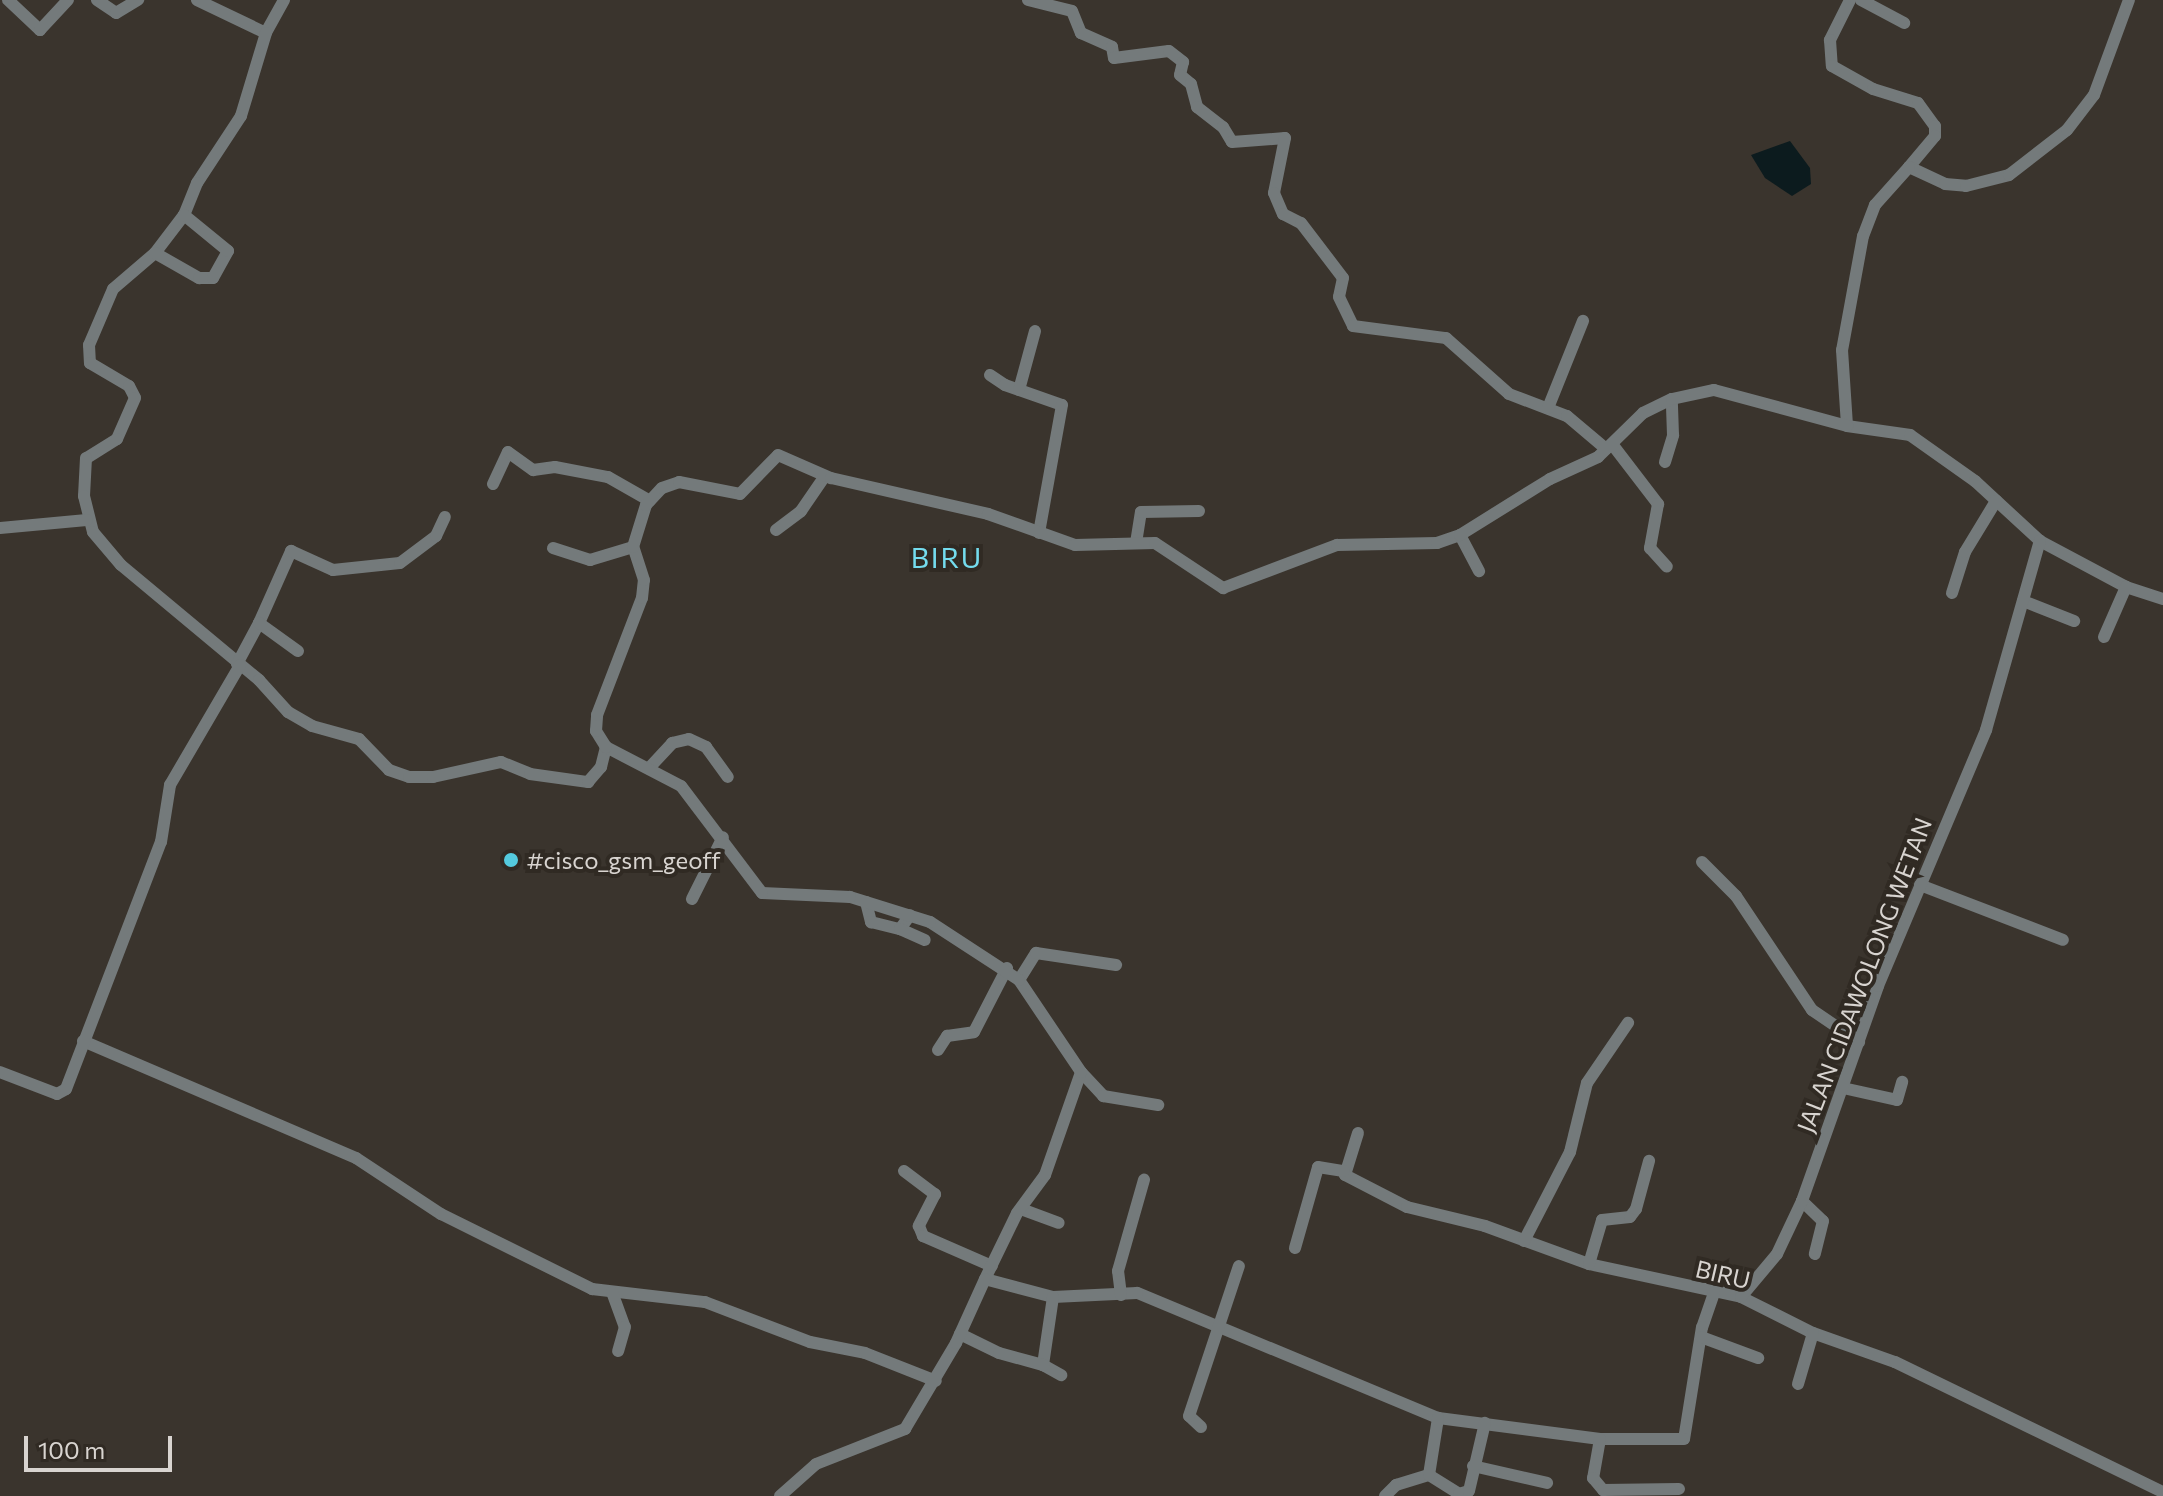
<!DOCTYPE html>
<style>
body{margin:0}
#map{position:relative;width:2163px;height:1496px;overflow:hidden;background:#3a342d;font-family:Commissioner,sans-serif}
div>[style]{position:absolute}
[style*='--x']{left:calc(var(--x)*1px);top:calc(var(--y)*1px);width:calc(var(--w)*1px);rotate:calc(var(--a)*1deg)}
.water>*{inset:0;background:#0c1b1e}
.minor>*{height:12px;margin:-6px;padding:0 6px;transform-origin:6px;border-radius:6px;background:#747a7b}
.dots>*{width:22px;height:22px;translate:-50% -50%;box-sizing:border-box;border:4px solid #302a23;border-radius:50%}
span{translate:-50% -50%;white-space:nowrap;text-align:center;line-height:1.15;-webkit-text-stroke:8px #302a23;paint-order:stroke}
.poi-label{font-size:24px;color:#d8d4d0}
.left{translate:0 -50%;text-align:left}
.street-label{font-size:24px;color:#d8d4d0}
.quarter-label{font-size:28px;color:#74dcee;letter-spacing:2px}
.scale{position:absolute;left:24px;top:1436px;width:148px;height:36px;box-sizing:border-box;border:4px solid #d8d4d0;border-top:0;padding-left:10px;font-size:24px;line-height:28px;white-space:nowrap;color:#d8d4d0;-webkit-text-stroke:6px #302a23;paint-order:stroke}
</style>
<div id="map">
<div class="water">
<div style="clip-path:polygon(1790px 141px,1810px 168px,1811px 184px,1792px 196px,1765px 178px,1751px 155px)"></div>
</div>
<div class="minor">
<div style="--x:8;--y:0;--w:44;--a:43.2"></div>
<div style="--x:40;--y:30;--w:41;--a:-47"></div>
<div style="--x:97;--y:0;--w:23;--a:34"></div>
<div style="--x:116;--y:13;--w:26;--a:-31"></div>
<div style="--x:197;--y:0;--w:76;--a:25.6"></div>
<div style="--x:284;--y:0;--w:38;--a:119"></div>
<div style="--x:266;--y:33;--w:87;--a:106.8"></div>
<div style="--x:241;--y:116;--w:80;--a:123.3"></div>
<div style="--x:197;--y:183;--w:35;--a:112"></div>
<div style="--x:184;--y:215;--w:48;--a:127.3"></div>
<div style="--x:155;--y:253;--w:55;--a:139.4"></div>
<div style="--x:113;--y:289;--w:61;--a:113.2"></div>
<div style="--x:89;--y:345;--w:18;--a:87"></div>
<div style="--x:90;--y:363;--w:45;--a:30.5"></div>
<div style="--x:129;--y:386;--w:13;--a:63"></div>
<div style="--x:135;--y:398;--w:45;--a:113.7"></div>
<div style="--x:117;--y:439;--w:36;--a:148"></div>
<div style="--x:86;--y:458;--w:38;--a:93"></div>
<div style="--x:84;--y:496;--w:37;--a:76"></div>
<div style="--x:93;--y:532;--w:43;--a:49.7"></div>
<div style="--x:121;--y:565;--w:180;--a:39.8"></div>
<div style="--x:259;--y:680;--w:43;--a:47.8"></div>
<div style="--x:288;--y:712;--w:28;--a:30"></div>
<div style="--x:312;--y:726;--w:49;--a:15.5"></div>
<div style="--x:359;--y:739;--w:43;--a:45.9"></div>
<div style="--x:389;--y:770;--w:21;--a:19"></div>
<div style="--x:409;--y:777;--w:24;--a:0"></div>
<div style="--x:433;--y:777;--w:70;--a:-12.4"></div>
<div style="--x:501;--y:762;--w:31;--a:22"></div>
<div style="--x:530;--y:774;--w:59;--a:7.9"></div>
<div style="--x:588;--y:782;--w:20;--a:-49"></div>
<div style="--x:601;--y:767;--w:21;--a:-76"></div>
<div style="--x:1028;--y:0;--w:45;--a:14"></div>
<div style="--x:1072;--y:11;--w:24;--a:68"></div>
<div style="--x:1081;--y:33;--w:34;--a:24"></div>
<div style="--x:1112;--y:47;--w:11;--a:80"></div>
<div style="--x:1114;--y:58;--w:55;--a:-7.3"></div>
<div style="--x:1169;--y:51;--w:18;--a:38"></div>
<div style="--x:1183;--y:62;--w:13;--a:103"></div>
<div style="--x:1180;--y:75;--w:14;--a:39"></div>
<div style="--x:1191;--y:84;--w:24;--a:75"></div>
<div style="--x:1197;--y:107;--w:33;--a:38"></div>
<div style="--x:1223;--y:127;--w:17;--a:59"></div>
<div style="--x:1232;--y:142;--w:53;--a:-4.3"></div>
<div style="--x:1285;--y:138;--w:56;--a:101.3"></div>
<div style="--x:1274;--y:193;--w:23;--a:67"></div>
<div style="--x:1283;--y:214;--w:20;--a:27"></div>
<div style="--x:1301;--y:223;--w:69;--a:52.6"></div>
<div style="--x:1343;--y:278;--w:19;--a:102"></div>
<div style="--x:1339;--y:297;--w:32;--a:64"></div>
<div style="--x:1353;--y:326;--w:94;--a:7.4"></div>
<div style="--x:1446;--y:338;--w:84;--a:41.6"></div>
<div style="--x:1509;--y:394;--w:62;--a:20.8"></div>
<div style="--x:1567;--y:416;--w:51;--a:40.2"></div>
<div style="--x:1850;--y:0;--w:45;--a:116.6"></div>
<div style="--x:1830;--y:40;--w:26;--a:86"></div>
<div style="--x:1832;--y:66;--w:47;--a:29.3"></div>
<div style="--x:1873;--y:89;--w:47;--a:17.3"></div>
<div style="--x:1918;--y:103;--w:29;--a:54"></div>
<div style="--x:1935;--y:126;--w:10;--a:90"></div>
<div style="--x:1935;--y:136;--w:40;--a:130"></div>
<div style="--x:1909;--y:167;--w:40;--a:25"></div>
<div style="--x:1945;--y:184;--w:21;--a:5"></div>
<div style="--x:1966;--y:186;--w:44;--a:-14.3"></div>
<div style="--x:2009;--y:175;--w:73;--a:-37.8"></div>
<div style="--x:2067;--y:130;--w:44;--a:-52.4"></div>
<div style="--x:2094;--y:95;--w:101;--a:-69.8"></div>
<div style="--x:1861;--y:0;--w:49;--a:28.1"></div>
<div style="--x:1909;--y:167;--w:51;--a:131.8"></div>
<div style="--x:1875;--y:205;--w:33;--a:111"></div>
<div style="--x:1863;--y:236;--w:116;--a:100.4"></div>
<div style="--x:1842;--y:350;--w:76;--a:86.2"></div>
<div style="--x:1847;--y:426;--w:64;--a:8.1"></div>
<div style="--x:1910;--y:435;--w:80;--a:35.3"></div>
<div style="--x:1975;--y:481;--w:88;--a:42.7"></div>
<div style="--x:2040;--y:541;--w:98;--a:28.1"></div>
<div style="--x:2126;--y:587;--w:39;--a:18"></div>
<div style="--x:155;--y:253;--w:51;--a:29.6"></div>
<div style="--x:199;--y:278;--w:14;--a:0"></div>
<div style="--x:213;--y:278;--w:31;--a:-61"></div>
<div style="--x:228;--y:251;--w:57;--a:-140.7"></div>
<div style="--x:990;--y:375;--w:18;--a:34"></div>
<div style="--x:1005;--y:385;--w:60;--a:19.3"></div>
<div style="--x:1062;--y:405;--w:130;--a:100.2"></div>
<div style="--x:1019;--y:390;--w:61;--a:-74.8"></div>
<div style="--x:1548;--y:408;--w:94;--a:-68.1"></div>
<div style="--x:1612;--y:444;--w:76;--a:52.5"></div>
<div style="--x:1658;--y:504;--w:45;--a:100.3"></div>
<div style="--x:1650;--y:548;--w:25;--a:48"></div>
<div style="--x:1665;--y:462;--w:28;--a:-73"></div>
<div style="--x:1673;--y:435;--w:36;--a:-92"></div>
<div style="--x:493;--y:484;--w:35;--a:-65"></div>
<div style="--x:508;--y:452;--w:31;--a:36"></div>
<div style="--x:533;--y:470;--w:22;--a:-8"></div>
<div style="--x:555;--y:467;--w:54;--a:10.7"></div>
<div style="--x:608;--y:477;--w:48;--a:29.7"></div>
<div style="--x:0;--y:528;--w:87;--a:-5.3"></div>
<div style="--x:776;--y:530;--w:31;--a:-37"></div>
<div style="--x:801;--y:511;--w:42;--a:-55.6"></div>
<div style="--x:1460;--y:535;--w:41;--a:62.2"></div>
<div style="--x:1136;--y:543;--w:31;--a:-81"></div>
<div style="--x:1141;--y:512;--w:58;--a:-1"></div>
<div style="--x:553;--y:548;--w:39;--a:18"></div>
<div style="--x:590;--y:560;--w:45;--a:-16.8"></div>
<div style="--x:1952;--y:593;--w:43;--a:-72.4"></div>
<div style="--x:1965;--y:552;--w:60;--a:-58.7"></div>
<div style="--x:2023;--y:601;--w:55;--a:21.4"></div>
<div style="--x:259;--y:623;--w:79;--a:-66"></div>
<div style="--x:291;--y:551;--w:46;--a:24.3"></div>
<div style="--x:333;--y:570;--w:67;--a:-6"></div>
<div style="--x:400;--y:563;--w:45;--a:-36.9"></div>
<div style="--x:436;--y:536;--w:21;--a:-65"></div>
<div style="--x:2104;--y:637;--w:55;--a:-66.3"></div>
<div style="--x:237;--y:664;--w:47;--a:-61.8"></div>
<div style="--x:259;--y:623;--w:48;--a:35.7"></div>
<div style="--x:650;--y:767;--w:33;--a:-47"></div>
<div style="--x:672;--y:743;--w:17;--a:-13"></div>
<div style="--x:689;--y:739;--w:19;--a:25"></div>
<div style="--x:706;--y:747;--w:37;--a:54"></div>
<div style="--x:1702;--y:862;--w:48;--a:45"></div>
<div style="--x:1736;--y:896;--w:137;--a:56.3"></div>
<div style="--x:1812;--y:1010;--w:57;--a:34.2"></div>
<div style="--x:1920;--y:885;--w:153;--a:21"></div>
<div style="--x:692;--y:899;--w:69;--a:-63.4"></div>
<div style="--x:866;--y:902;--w:21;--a:76"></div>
<div style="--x:871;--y:922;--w:30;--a:14"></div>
<div style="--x:900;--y:929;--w:17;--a:-54"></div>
<div style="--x:900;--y:929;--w:27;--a:24"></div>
<div style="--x:1019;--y:980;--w:32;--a:-58"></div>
<div style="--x:1036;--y:953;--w:81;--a:8.5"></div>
<div style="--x:83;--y:1041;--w:297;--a:23.2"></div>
<div style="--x:356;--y:1158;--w:102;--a:33.4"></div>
<div style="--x:441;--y:1214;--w:169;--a:26.4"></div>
<div style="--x:592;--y:1289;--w:114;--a:6.6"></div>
<div style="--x:705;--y:1302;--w:112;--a:20.9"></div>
<div style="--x:810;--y:1342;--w:56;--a:11.3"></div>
<div style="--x:865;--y:1353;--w:76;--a:21.5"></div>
<div style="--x:938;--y:1050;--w:17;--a:-57"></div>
<div style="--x:947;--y:1036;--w:27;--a:-8"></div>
<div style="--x:974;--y:1032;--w:72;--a:-62.7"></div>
<div style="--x:0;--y:1072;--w:61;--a:21.1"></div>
<div style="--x:57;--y:1094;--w:10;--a:-29"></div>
<div style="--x:66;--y:1089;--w:265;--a:-69"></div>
<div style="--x:161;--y:842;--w:58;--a:-81"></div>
<div style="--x:170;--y:785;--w:139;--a:-59.7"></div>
<div style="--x:1081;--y:1072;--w:33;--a:47"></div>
<div style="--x:1103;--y:1096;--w:56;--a:9.3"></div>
<div style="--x:1843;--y:1088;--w:55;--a:12.5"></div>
<div style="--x:1897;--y:1100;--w:19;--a:-74"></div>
<div style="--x:1358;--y:1133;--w:44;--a:107.2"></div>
<div style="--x:1345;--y:1175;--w:70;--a:27.3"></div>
<div style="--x:1407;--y:1207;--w:80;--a:13.7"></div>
<div style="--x:1485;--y:1226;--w:111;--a:20.1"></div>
<div style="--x:1589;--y:1264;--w:156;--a:12.2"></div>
<div style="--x:1741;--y:1297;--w:80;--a:26.6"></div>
<div style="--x:1813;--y:1333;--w:87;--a:19.5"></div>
<div style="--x:1895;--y:1362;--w:298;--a:25.9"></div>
<div style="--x:904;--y:1171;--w:39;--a:37"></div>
<div style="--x:935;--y:1194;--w:36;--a:117"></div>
<div style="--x:919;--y:1226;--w:11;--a:68"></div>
<div style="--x:923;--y:1236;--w:75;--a:23.5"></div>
<div style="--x:1802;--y:1201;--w:29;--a:44"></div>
<div style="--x:1823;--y:1221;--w:34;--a:104"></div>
<div style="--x:1021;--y:1209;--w:40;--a:20.2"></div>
<div style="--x:1524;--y:1241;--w:100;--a:-62.7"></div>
<div style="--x:1570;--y:1152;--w:71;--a:-76.2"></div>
<div style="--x:1587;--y:1083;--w:73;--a:-55.7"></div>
<div style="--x:1295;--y:1248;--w:84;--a:-74.1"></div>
<div style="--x:1318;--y:1167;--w:26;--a:9"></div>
<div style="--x:1589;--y:1264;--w:46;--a:-73.5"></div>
<div style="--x:1602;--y:1220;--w:28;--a:-6"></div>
<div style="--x:1630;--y:1217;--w:10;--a:-53"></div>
<div style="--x:1636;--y:1209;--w:50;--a:-74.8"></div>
<div style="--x:612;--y:1292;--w:37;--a:70"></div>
<div style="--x:625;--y:1327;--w:25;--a:106"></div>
<div style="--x:1714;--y:1293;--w:36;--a:109"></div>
<div style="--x:1702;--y:1327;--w:113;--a:99.1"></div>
<div style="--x:1684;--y:1439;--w:84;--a:180"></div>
<div style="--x:1600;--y:1439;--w:163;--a:-172.6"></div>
<div style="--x:1438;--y:1418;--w:326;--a:-157.4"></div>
<div style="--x:1137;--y:1293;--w:84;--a:177.3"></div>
<div style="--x:1053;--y:1297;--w:70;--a:-165.2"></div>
<div style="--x:985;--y:1279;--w:73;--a:-64.1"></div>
<div style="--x:1017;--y:1213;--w:47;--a:-53.6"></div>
<div style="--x:1045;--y:1175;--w:109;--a:-70.7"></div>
<div style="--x:1081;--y:1072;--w:111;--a:-124"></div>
<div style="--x:1019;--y:980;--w:106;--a:-146.9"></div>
<div style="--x:930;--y:922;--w:84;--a:-162.6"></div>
<div style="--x:850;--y:897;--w:88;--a:-177.4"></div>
<div style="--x:762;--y:893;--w:134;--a:-127.1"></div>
<div style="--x:681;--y:786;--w:85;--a:-152.5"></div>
<div style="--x:606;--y:747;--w:19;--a:-122"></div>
<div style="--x:596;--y:731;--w:16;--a:-86"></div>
<div style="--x:597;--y:715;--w:125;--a:-69"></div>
<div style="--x:642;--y:598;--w:18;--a:-84"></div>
<div style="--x:644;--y:580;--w:35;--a:-108"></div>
<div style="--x:633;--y:547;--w:44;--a:-72.8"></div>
<div style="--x:646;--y:505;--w:23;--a:-47"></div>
<div style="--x:662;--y:488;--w:18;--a:-19"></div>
<div style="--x:679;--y:482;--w:62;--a:11.1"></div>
<div style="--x:740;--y:494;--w:54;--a:-45.7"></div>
<div style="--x:778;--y:455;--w:58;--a:23.5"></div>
<div style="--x:831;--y:478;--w:161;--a:12.9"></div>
<div style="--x:988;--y:514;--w:92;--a:19.6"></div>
<div style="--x:1075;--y:545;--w:80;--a:-1.4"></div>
<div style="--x:1155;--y:543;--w:82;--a:33.5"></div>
<div style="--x:1223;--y:588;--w:122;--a:-20.7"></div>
<div style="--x:1337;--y:545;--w:100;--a:-1.1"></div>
<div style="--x:1437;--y:543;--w:24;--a:-19"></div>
<div style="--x:1460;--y:535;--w:106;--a:-31.9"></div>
<div style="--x:1550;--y:479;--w:53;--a:-24.6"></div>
<div style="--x:1598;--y:457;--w:63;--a:-44.4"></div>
<div style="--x:1643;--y:413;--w:32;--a:-26"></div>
<div style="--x:1672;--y:399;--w:43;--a:-12.1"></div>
<div style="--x:1714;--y:390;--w:138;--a:15.1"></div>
<div style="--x:1121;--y:1295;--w:24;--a:-97"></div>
<div style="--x:1118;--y:1271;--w:95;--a:-74.1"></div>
<div style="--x:1053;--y:1297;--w:69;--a:98.4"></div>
<div style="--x:1043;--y:1365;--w:21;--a:29"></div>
<div style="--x:1741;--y:1297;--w:56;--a:-50.1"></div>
<div style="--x:1777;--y:1254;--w:59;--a:-64.7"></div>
<div style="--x:1802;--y:1201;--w:228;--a:-70.5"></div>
<div style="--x:1878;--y:986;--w:278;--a:-67.1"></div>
<div style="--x:1986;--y:730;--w:197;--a:-74.1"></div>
<div style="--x:960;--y:1334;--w:43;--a:26"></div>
<div style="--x:999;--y:1353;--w:46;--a:15.3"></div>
<div style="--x:1701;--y:1337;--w:61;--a:20.2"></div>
<div style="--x:1798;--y:1384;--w:53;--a:-73.6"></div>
<div style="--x:1201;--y:1427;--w:16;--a:-137"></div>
<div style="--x:1189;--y:1416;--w:158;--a:-71.6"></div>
<div style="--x:1600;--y:1439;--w:40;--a:100"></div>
<div style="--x:1593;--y:1478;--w:16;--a:50"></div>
<div style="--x:1603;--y:1490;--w:76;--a:-0.8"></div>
<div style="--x:1473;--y:1466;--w:76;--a:12.9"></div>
<div style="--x:1429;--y:1475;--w:36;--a:32"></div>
<div style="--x:1459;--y:1494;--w:10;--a:-17"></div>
<div style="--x:1469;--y:1491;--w:70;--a:-76.8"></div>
<div style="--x:780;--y:1496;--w:48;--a:-41.6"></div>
<div style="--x:816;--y:1464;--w:96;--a:-21.5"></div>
<div style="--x:905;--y:1429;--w:100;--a:-59.3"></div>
<div style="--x:956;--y:1343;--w:70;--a:-65.6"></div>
<div style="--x:1385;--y:1496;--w:16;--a:-45"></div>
<div style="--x:1396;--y:1485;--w:34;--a:-17"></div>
<div style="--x:1429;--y:1475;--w:58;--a:-81"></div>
</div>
<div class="dots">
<div style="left:511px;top:860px;background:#54cade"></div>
</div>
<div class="poi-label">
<span class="left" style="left:527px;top:860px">#cisco_gsm_geoff</span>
</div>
<div class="street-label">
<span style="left:1864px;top:975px;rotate:-69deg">JALAN CIDAWOLONG WETAN</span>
<span style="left:1723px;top:1274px;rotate:13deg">BIRU</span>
</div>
<div class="quarter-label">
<span style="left:947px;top:557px">BIRU</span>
</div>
<div class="scale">100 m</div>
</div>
